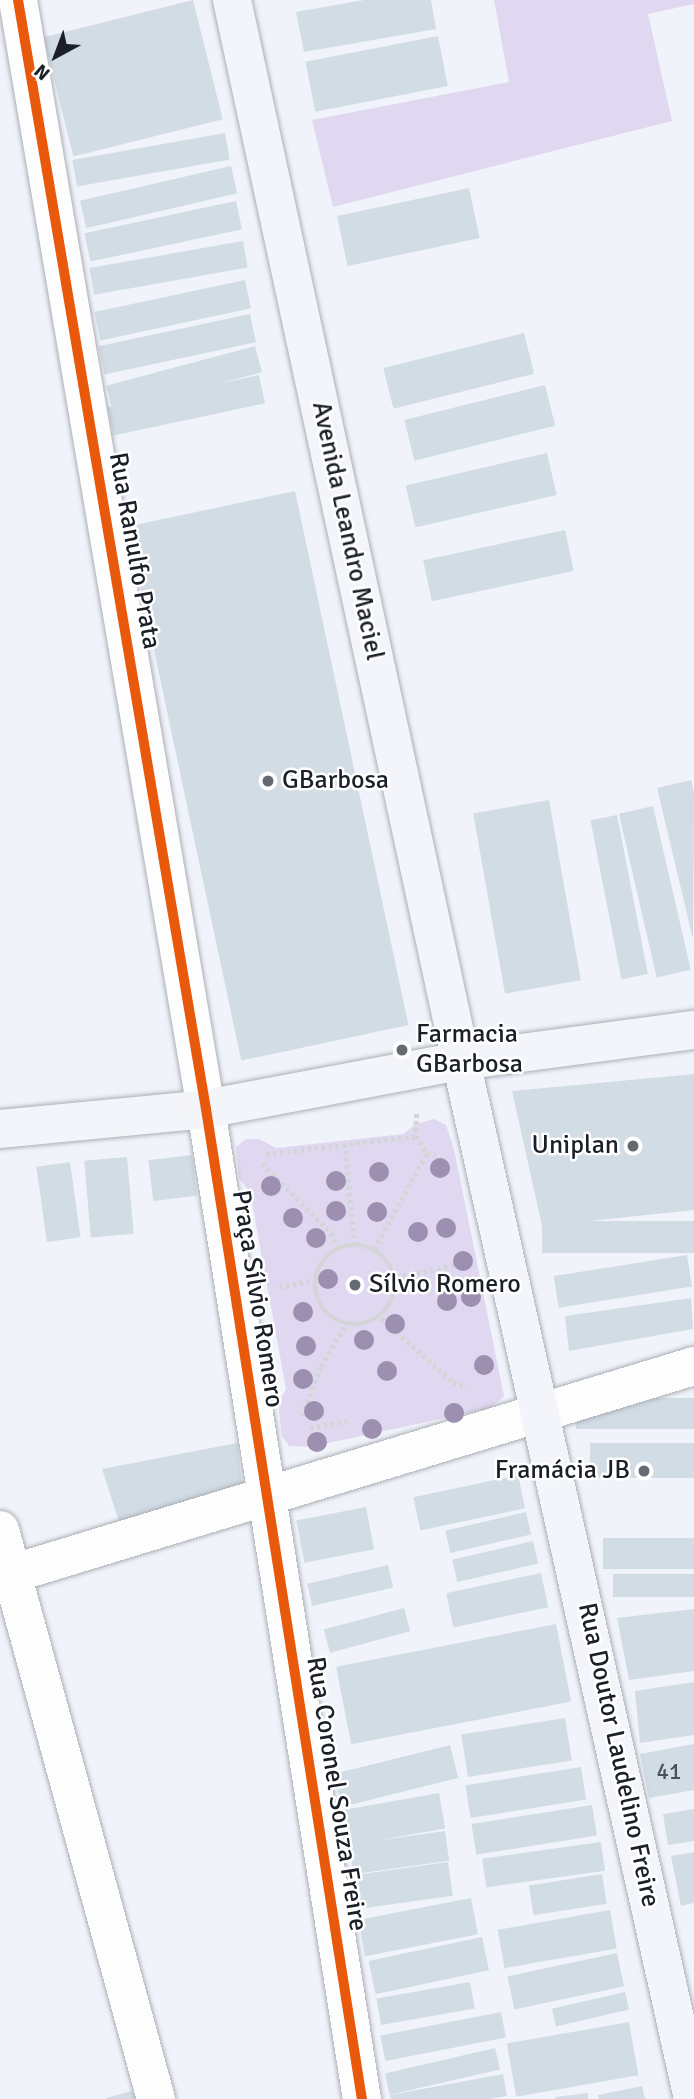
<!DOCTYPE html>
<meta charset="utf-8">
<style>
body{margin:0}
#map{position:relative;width:694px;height:2099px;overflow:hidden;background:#f0f4fa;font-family:Signika,sans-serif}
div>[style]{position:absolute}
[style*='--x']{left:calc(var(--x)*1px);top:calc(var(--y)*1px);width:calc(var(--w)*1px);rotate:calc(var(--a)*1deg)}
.green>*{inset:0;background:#e0d7f0}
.building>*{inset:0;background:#d1dce5;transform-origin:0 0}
.path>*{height:4.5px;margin-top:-2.25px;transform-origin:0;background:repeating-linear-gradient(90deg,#d4d5d7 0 3.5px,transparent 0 7px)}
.path>.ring{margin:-2.25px;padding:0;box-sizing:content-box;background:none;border:4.5px solid #d4d5d7;border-radius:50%}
.roads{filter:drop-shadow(0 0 2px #abafb6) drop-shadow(0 0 2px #abafb6)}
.minor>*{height:38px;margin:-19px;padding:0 19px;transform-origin:19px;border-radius:19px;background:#fdfdfe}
.major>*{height:38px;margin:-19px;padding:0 19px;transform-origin:19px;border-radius:19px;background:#f4f5fa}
.cycleway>*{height:10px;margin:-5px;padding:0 5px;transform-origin:5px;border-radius:5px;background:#e8590c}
.trees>*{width:20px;height:20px;margin:-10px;border-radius:50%;background:#9d8fb0}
.dots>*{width:19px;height:19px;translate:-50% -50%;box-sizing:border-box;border:4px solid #fff;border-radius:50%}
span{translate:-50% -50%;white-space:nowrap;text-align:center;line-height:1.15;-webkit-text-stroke:5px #fff;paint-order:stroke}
.number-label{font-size:23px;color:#4a5059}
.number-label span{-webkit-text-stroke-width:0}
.street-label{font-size:26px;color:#1a1f28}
.poi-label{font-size:26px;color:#1a1f28}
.left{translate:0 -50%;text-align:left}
.right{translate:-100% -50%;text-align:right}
.north{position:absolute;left:21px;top:21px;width:70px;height:70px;-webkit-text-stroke:5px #fff;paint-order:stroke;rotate:221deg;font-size:19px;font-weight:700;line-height:28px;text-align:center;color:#1a1f28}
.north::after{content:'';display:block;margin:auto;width:24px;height:32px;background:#1a1f28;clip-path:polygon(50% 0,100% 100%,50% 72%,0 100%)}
</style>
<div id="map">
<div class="green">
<div style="clip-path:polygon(494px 0,694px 0,694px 4px,648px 14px,672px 121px,333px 207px,312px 120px,509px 82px)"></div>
<div style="clip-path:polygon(434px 1119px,446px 1125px,454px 1149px,504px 1396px,491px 1408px,310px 1447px,289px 1446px,282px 1436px,278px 1403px,286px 1389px,250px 1192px,239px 1178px,236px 1147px,246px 1139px,259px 1139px,276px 1148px,403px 1134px,416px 1124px)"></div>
</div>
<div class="building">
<div style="left:193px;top:0;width:123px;height:154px;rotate:76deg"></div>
<div style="clip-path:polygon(364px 0,431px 0,436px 29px,304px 52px,296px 12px)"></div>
<div style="left:438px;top:36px;width:51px;height:135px;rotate:79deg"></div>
<div style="left:225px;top:133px;width:27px;height:155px;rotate:80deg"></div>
<div style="left:231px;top:166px;width:28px;height:155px;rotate:77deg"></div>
<div style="left:469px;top:188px;width:51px;height:135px;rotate:78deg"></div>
<div style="left:236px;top:201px;width:29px;height:155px;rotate:78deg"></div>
<div style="left:243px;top:241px;width:27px;height:156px;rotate:80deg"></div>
<div style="left:245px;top:280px;width:29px;height:154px;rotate:78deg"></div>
<div style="left:250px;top:314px;width:29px;height:155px;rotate:78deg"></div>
<div style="left:524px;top:333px;width:42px;height:145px;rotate:76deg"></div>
<div style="left:255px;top:346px;width:27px;height:154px;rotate:75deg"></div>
<div style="left:259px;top:375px;width:29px;height:155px;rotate:78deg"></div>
<div style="left:545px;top:385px;width:42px;height:145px;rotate:76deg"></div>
<div style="left:547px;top:453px;width:43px;height:145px;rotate:77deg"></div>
<div style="left:295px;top:491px;width:546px;height:171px;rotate:78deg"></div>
<div style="left:565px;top:530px;width:42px;height:145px;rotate:78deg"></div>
<div style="clip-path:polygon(691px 780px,694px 793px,693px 939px,657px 788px)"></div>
<div style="left:549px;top:800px;width:183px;height:77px;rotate:80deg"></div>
<div style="left:653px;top:806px;width:168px;height:35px;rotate:77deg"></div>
<div style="left:617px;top:815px;width:162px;height:27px;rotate:79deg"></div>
<div style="clip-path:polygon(694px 1074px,694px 1210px,542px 1226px,512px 1091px)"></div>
<div style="left:192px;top:1155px;width:41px;height:44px;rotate:83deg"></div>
<div style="left:127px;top:1157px;width:77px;height:43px;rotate:85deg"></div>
<div style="left:70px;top:1162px;width:76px;height:34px;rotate:82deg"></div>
<div style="left:694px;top:1221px;width:32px;height:152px;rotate:90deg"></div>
<div style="left:687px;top:1255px;width:32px;height:135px;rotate:81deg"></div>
<div style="clip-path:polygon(691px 1298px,693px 1329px,569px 1351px,565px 1316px)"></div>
<div style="left:694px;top:1398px;width:31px;height:118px;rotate:90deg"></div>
<div style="clip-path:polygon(237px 1443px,243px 1491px,119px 1522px,102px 1469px)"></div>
<div style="left:694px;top:1443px;width:35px;height:104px;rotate:90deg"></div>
<div style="left:518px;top:1475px;width:34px;height:107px;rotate:78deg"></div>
<div style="left:366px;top:1507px;width:43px;height:71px;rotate:79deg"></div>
<div style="left:526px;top:1512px;width:23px;height:83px;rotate:77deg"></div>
<div style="left:694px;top:1538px;width:31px;height:91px;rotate:90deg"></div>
<div style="left:533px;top:1541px;width:23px;height:83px;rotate:77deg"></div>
<div style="left:388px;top:1565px;width:23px;height:83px;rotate:77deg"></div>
<div style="left:541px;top:1573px;width:35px;height:97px;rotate:78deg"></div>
<div style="left:694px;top:1574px;width:23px;height:81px;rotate:90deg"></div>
<div style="left:404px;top:1608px;width:24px;height:83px;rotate:75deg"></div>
<div style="clip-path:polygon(694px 1609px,694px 1671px,629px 1680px,617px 1618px)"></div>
<div style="left:556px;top:1624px;width:79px;height:224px;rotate:79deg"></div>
<div style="clip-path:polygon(694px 1682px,694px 1735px,640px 1743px,635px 1691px)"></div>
<div style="left:565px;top:1718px;width:43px;height:105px;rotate:81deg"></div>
<div style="clip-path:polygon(694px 1744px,694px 1790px,649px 1798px,640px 1754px)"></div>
<div style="left:450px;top:1745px;width:34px;height:120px;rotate:76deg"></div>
<div style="left:581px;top:1767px;width:33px;height:117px;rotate:81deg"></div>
<div style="left:439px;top:1793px;width:36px;height:102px;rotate:80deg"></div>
<div style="left:592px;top:1805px;width:31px;height:122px;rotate:81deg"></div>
<div style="clip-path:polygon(694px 1809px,694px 1841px,668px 1845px,663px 1814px)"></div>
<div style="left:445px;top:1831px;width:30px;height:97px;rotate:82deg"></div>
<div style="left:601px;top:1842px;width:29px;height:120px;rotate:82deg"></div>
<div style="clip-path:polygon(694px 1852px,694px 1903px,681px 1906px,671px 1856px)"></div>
<div style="left:448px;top:1862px;width:34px;height:94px;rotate:82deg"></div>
<div style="left:602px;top:1874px;width:30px;height:74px;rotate:81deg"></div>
<div style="left:471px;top:1898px;width:37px;height:115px;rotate:79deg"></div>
<div style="left:610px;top:1910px;width:39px;height:114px;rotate:80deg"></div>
<div style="left:482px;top:1937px;width:34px;height:116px;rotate:78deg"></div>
<div style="left:617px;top:1953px;width:34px;height:112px;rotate:78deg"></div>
<div style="left:470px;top:1982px;width:27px;height:95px;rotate:80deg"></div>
<div style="left:625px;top:1992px;width:18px;height:75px;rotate:77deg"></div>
<div style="left:501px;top:2012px;width:26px;height:123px;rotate:79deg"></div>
<div style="left:629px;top:2022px;width:54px;height:124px;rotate:80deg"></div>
<div style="left:495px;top:2048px;width:22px;height:113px;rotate:77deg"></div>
<div style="clip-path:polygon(503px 2074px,507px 2096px,490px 2099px,391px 2099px,390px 2095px)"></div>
<div style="clip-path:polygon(642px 2086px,645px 2099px,599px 2099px,598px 2095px)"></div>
<div style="clip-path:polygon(132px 2091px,135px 2099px,106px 2099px,106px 2098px)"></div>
<div style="clip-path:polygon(588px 2093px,588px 2099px,555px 2099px,555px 2097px)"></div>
</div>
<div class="path">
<div style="--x:417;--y:1114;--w:22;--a:93"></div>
<div style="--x:416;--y:1136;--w:20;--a:57"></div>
<div style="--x:427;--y:1153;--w:9;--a:13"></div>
<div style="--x:345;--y:1144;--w:101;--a:84.3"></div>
<div style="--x:266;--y:1154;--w:151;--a:-6.8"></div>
<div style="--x:262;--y:1163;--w:98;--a:45.4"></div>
<div style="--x:331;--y:1233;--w:17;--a:66"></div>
<div class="ring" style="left:315px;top:1245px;width:75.5px;height:75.5px"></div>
<div style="--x:374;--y:1249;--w:110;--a:-61.1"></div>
<div style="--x:396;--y:1277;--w:65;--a:-11.5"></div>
<div style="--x:279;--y:1287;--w:37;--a:-11"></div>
<div style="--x:381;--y:1318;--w:96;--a:41.6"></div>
<div style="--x:453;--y:1382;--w:15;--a:20"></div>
<div style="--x:302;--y:1416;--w:53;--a:-69.2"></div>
<div style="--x:321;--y:1366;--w:49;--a:-59.2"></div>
<div style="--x:310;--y:1428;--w:38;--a:-11"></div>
</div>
<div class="roads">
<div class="minor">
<div style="--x:18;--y:0;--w:1125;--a:80.38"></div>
<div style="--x:206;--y:1109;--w:1002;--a:81.05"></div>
<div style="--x:0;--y:1530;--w:590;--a:74.67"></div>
<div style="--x:11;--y:1574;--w:714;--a:-16.94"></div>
</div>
<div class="major">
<div style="--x:232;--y:0;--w:1085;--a:77.82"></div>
<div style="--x:461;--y:1061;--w:1064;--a:77.4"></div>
<div style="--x:0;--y:1129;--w:207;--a:-5.5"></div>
<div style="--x:206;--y:1109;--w:259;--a:-10.7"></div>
<div style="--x:461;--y:1061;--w:235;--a:-7.6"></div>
</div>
</div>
<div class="cycleway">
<div style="--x:18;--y:0;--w:1125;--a:80.38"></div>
<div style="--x:206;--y:1109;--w:1002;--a:81.05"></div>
</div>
<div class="trees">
<div style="left:440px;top:1168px"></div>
<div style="left:379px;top:1172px"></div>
<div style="left:336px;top:1181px"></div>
<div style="left:271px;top:1186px"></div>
<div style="left:336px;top:1211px"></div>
<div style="left:377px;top:1212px"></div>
<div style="left:293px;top:1218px"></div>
<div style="left:446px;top:1228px"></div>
<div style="left:418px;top:1232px"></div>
<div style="left:316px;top:1238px"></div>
<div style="left:463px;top:1261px"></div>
<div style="left:328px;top:1279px"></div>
<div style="left:471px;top:1297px"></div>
<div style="left:447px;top:1301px"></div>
<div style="left:303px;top:1312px"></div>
<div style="left:395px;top:1324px"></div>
<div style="left:364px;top:1340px"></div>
<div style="left:306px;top:1346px"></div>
<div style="left:484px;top:1365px"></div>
<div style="left:387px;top:1371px"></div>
<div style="left:303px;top:1379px"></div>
<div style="left:314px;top:1411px"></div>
<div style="left:454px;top:1413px"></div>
<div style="left:372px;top:1429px"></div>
<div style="left:317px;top:1442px"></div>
</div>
<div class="dots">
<div style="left:268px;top:781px;background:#656a72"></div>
<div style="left:402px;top:1050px;background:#656a72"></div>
<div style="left:633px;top:1146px;background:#656a72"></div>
<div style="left:355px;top:1285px;background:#656a72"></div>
<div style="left:644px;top:1471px;background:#656a72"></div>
</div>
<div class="number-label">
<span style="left:669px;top:1772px">41</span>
</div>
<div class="street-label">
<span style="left:347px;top:531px;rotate:78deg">Avenida Leandro Maciel</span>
<span style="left:134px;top:551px;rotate:80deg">Rua Ranulfo Prata</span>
<span style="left:257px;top:1299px;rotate:81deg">Praça Sílvio Romero</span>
<span style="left:618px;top:1755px;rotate:78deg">Rua Doutor Laudelino Freire</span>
<span style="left:336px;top:1794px;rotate:81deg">Rua Coronel Souza Freire</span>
</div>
<div class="poi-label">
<span class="left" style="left:282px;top:781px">GBarbosa</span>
<span class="left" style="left:416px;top:1050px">Farmacia<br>GBarbosa</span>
<span class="right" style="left:619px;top:1146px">Uniplan</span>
<span class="left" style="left:369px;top:1285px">Sílvio Romero</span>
<span class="right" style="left:630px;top:1471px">Framácia JB</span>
</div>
<div class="north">N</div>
</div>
